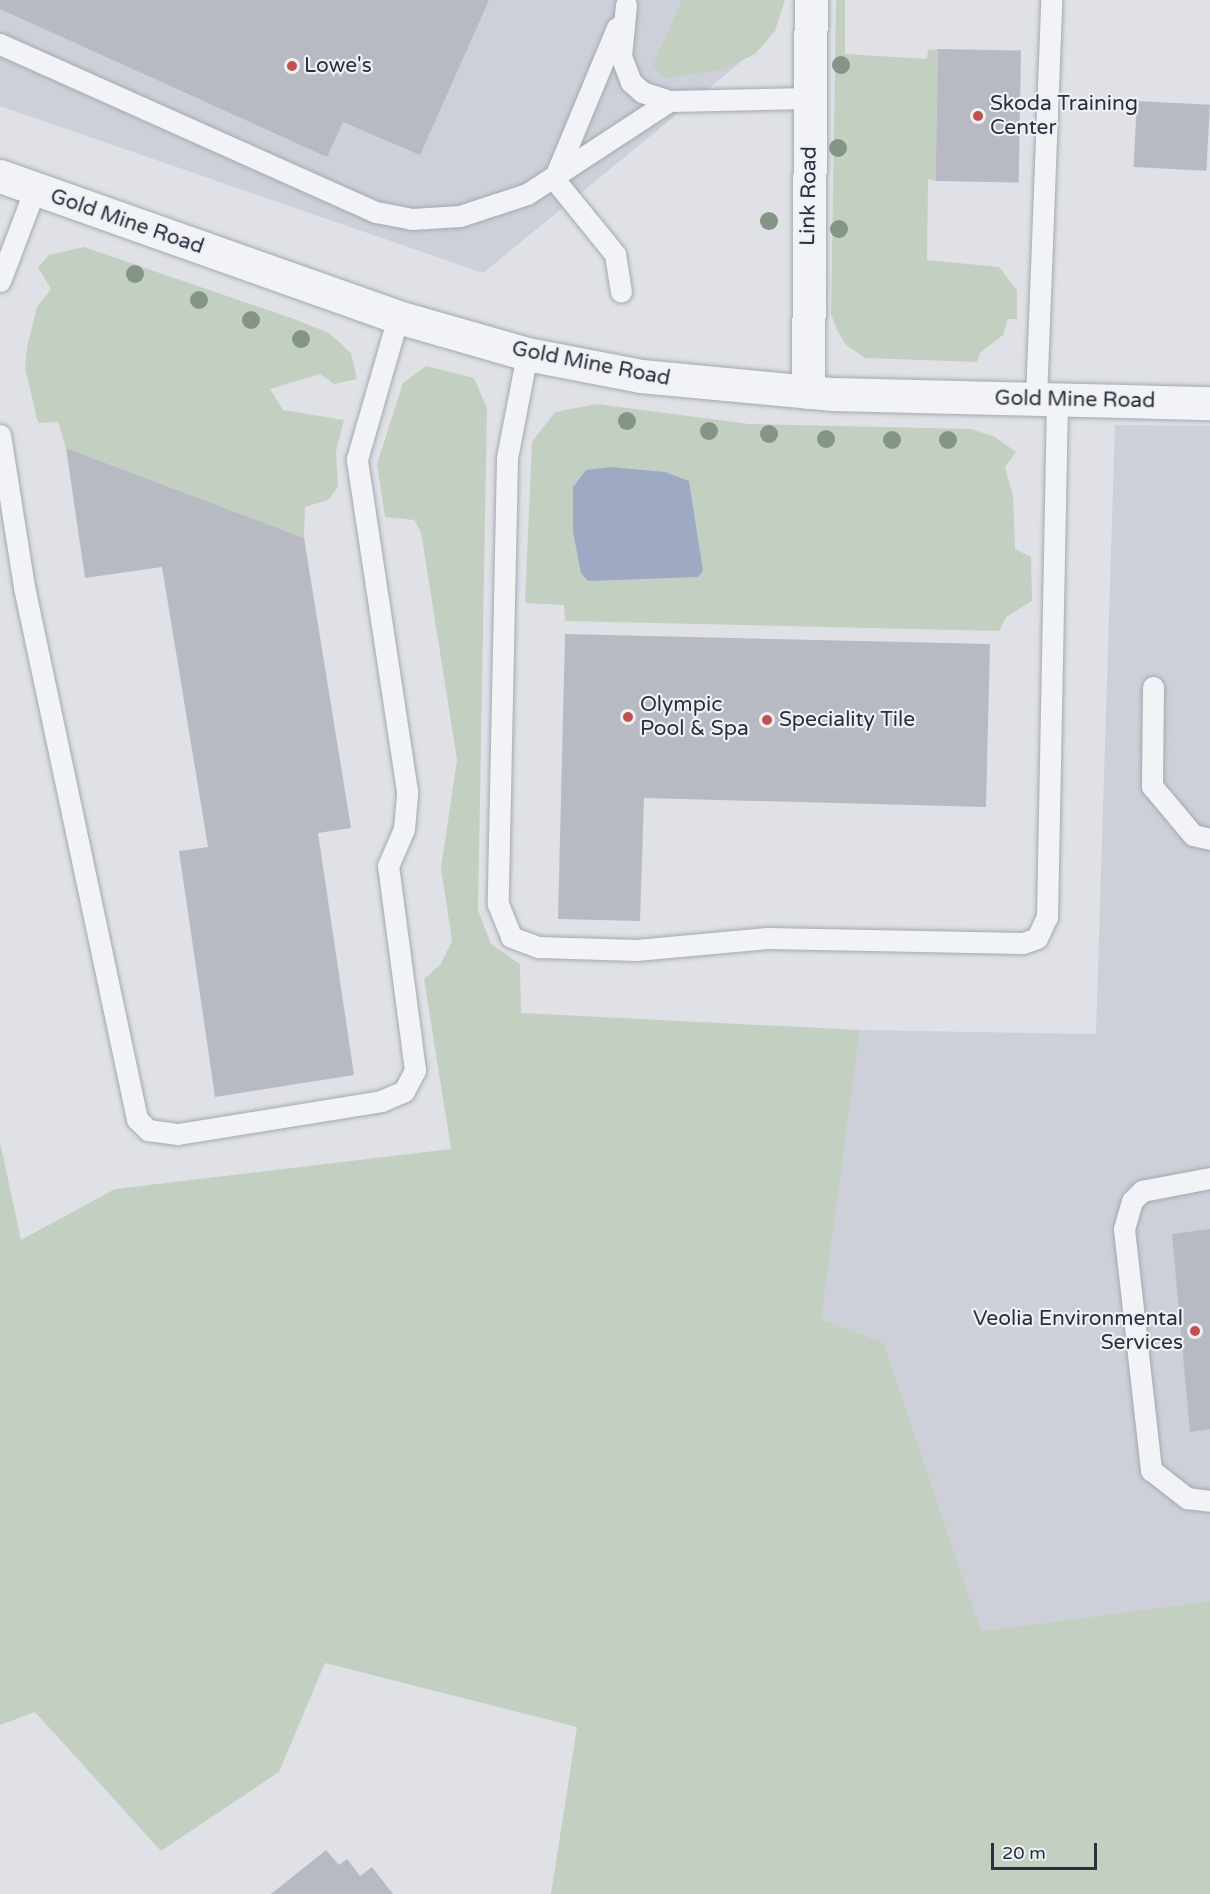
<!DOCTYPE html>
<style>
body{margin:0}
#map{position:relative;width:1210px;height:1894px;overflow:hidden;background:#dfe1e7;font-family:"Varela Round",sans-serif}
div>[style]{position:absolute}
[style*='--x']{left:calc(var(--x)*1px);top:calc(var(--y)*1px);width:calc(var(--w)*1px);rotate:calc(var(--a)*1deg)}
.built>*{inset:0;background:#ced0d9}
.green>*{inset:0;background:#c3d0c1}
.water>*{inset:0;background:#9eaac4}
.building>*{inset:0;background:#b7bac3;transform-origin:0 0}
.roads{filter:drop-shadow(0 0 2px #a5a8b1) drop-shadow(0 0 2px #a5a8b1)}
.service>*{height:21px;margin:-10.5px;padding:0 10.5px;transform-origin:10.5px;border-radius:10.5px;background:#f2f3f6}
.tertiary>*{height:33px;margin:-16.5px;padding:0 16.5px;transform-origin:16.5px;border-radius:16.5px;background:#f2f3f6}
.trees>*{width:18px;height:18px;margin:-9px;border-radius:50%;background:#849587}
.dots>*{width:16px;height:16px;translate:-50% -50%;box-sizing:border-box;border:3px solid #eff0f5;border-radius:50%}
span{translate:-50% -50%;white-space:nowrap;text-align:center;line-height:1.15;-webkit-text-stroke:4.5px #eff0f5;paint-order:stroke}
.poi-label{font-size:21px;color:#2a2e3d}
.left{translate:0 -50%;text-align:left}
.right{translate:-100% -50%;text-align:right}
.street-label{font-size:21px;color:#2a2e3d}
.scale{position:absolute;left:991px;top:1843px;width:106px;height:27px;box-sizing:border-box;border:3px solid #2a2e3d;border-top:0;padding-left:8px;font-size:18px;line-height:21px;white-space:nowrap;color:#2a2e3d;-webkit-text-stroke:4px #eff0f5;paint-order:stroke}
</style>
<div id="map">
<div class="built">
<div style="clip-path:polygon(0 0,772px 0,747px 57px,483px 273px,0 106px)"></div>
<div style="clip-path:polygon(1115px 425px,1210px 426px,1210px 1601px,981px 1631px,884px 1343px,820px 1319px,860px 1030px,1096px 1034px)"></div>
</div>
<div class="green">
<div style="clip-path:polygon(682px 0,785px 0,775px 31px,755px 54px,722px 70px,663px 78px,653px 65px)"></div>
<div style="clip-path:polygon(836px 0,845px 0,845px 54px,927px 59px,928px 50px,938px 49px,936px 181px,928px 179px,927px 260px,999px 267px,1017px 290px,1017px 319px,1008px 319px,1003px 335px,980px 353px,977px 362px,865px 358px,846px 345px,837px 330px,831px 314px)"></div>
<div style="clip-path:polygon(84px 247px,294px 319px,329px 333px,351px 353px,357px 379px,334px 384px,320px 374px,270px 389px,283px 410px,344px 420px,336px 451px,338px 487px,328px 500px,305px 507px,304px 538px,66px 448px,58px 422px,38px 423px,25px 368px,27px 347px,37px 307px,51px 289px,38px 267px,49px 255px)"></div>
<div style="clip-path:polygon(426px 366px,474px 378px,487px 408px,478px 910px,491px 944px,520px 964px,521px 1013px,860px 1030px,821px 1319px,884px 1343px,981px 1631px,1210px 1601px,1210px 1894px,551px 1894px,577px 1727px,325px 1663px,279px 1772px,161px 1851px,35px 1712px,0 1725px,0 1142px,21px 1240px,115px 1189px,451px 1149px,424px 979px,440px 965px,452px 941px,441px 868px,457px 760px,421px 532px,414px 520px,385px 517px,377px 464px,403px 383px)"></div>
<div style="clip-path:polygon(597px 404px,749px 424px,971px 429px,995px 437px,1016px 452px,1005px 467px,1013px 496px,1015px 549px,1031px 557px,1032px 601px,1006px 617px,999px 631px,565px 621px,564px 605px,525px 603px,532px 442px,555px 412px)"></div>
</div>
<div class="water">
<div style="clip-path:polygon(611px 467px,665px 472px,689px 481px,703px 571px,698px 577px,588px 581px,581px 573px,573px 532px,573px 487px,586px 470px)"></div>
</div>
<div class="building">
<div style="clip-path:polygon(0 0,489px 0,420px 155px,343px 122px,327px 157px,0 9px)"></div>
<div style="left:938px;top:49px;width:83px;height:132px;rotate:1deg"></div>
<div style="left:1137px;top:101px;width:73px;height:66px;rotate:3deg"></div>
<div style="clip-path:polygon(66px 448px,304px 538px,351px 828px,318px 833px,354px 1075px,215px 1097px,179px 851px,208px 847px,162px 567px,85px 578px)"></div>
<div style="clip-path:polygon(565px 634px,990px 644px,986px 807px,644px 798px,640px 921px,558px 919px)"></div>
<div style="clip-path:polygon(1210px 1229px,1210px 1429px,1190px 1432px,1172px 1234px)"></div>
<div style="clip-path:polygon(326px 1850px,339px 1865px,347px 1859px,360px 1876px,372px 1867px,393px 1894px,271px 1894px)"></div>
</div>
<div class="roads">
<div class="service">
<div style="--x:626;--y:5;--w:51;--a:95.6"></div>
<div style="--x:621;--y:56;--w:28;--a:69"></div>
<div style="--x:631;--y:82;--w:15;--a:42"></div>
<div style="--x:642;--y:92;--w:28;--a:18"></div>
<div style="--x:669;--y:101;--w:141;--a:-1.2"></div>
<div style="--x:0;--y:44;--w:412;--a:24.1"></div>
<div style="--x:376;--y:212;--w:37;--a:11"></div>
<div style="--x:412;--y:219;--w:48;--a:-3.6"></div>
<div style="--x:460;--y:216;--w:71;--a:-18.2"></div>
<div style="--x:527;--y:194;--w:170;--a:-33.2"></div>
<div style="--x:554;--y:179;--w:164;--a:-67.4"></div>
<div style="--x:554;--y:179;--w:97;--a:50.9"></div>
<div style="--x:615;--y:254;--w:38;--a:81"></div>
<div style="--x:0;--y:281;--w:98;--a:-69.2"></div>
<div style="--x:527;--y:354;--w:106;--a:100.9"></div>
<div style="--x:507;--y:458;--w:446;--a:91.2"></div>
<div style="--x:498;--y:904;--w:35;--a:68"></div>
<div style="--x:511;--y:937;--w:30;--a:20"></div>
<div style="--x:539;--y:947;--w:97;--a:1.8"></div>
<div style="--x:636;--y:950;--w:132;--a:-5.2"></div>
<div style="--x:767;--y:938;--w:256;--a:1.1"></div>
<div style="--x:1023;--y:943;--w:15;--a:-20"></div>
<div style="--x:1037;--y:938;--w:23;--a:-65"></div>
<div style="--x:1047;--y:917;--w:517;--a:-88.89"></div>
<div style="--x:1036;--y:399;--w:399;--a:-87.8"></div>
<div style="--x:0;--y:435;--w:154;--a:81"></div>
<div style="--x:24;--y:587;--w:544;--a:78.01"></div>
<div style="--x:137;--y:1119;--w:16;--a:45"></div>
<div style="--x:148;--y:1130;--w:30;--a:8"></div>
<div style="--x:178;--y:1134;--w:206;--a:-9.2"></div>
<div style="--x:381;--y:1101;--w:25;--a:-23"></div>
<div style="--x:404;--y:1091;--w:24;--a:-62"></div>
<div style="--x:415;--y:1070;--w:206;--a:-97.5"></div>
<div style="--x:388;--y:866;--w:40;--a:-66.6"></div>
<div style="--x:404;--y:829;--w:38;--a:-85"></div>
<div style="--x:407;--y:791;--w:336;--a:-98.6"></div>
<div style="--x:357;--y:459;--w:148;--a:-73.9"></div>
<div style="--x:1153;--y:687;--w:99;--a:90.6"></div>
<div style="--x:1152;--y:786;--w:64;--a:50.1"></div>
<div style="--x:1193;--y:835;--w:17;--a:13"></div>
<div style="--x:1210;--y:1178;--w:69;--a:169.2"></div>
<div style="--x:1142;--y:1191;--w:14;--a:135"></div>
<div style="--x:1132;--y:1201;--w:29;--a:106"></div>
<div style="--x:1124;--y:1229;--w:243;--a:83.6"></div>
<div style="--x:1151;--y:1470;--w:46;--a:37.9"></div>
<div style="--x:1187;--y:1498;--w:23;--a:7"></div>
</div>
<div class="tertiary">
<div style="--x:0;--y:176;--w:422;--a:19.5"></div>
<div style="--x:398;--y:317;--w:134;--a:16"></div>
<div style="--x:527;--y:354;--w:116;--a:10.9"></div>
<div style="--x:641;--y:376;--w:193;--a:5.4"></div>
<div style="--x:833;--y:394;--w:377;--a:1.4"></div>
<div style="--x:808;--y:392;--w:392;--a:-89.6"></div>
</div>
</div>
<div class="trees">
<div style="left:841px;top:65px"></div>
<div style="left:838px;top:148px"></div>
<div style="left:769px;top:221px"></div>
<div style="left:839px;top:229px"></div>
<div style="left:135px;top:274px"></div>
<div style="left:199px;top:300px"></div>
<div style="left:251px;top:320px"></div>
<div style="left:301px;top:339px"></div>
<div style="left:627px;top:421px"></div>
<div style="left:709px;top:431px"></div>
<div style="left:769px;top:434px"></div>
<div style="left:826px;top:439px"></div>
<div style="left:892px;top:440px"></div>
<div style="left:948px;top:440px"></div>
</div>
<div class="dots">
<div style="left:292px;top:66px;background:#c15050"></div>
<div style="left:978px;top:116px;background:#c15050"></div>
<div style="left:628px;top:717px;background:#c15050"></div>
<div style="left:767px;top:720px;background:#c15050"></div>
<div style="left:1195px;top:1331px;background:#c15050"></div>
</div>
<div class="poi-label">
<span class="left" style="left:304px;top:66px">Lowe's</span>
<span class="left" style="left:990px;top:116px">Skoda Training<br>Center</span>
<span class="left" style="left:640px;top:717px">Olympic<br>Pool &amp; Spa</span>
<span class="left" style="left:779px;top:720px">Speciality Tile</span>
<span class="right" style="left:1183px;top:1331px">Veolia Environmental<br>Services</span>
</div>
<div class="street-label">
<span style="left:809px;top:196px;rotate:-89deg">Link Road</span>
<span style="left:127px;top:222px;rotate:19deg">Gold Mine Road</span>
<span style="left:591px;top:364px;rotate:11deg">Gold Mine Road</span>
<span style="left:1075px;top:400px;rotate:1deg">Gold Mine Road</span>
</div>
<div class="scale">20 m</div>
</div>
